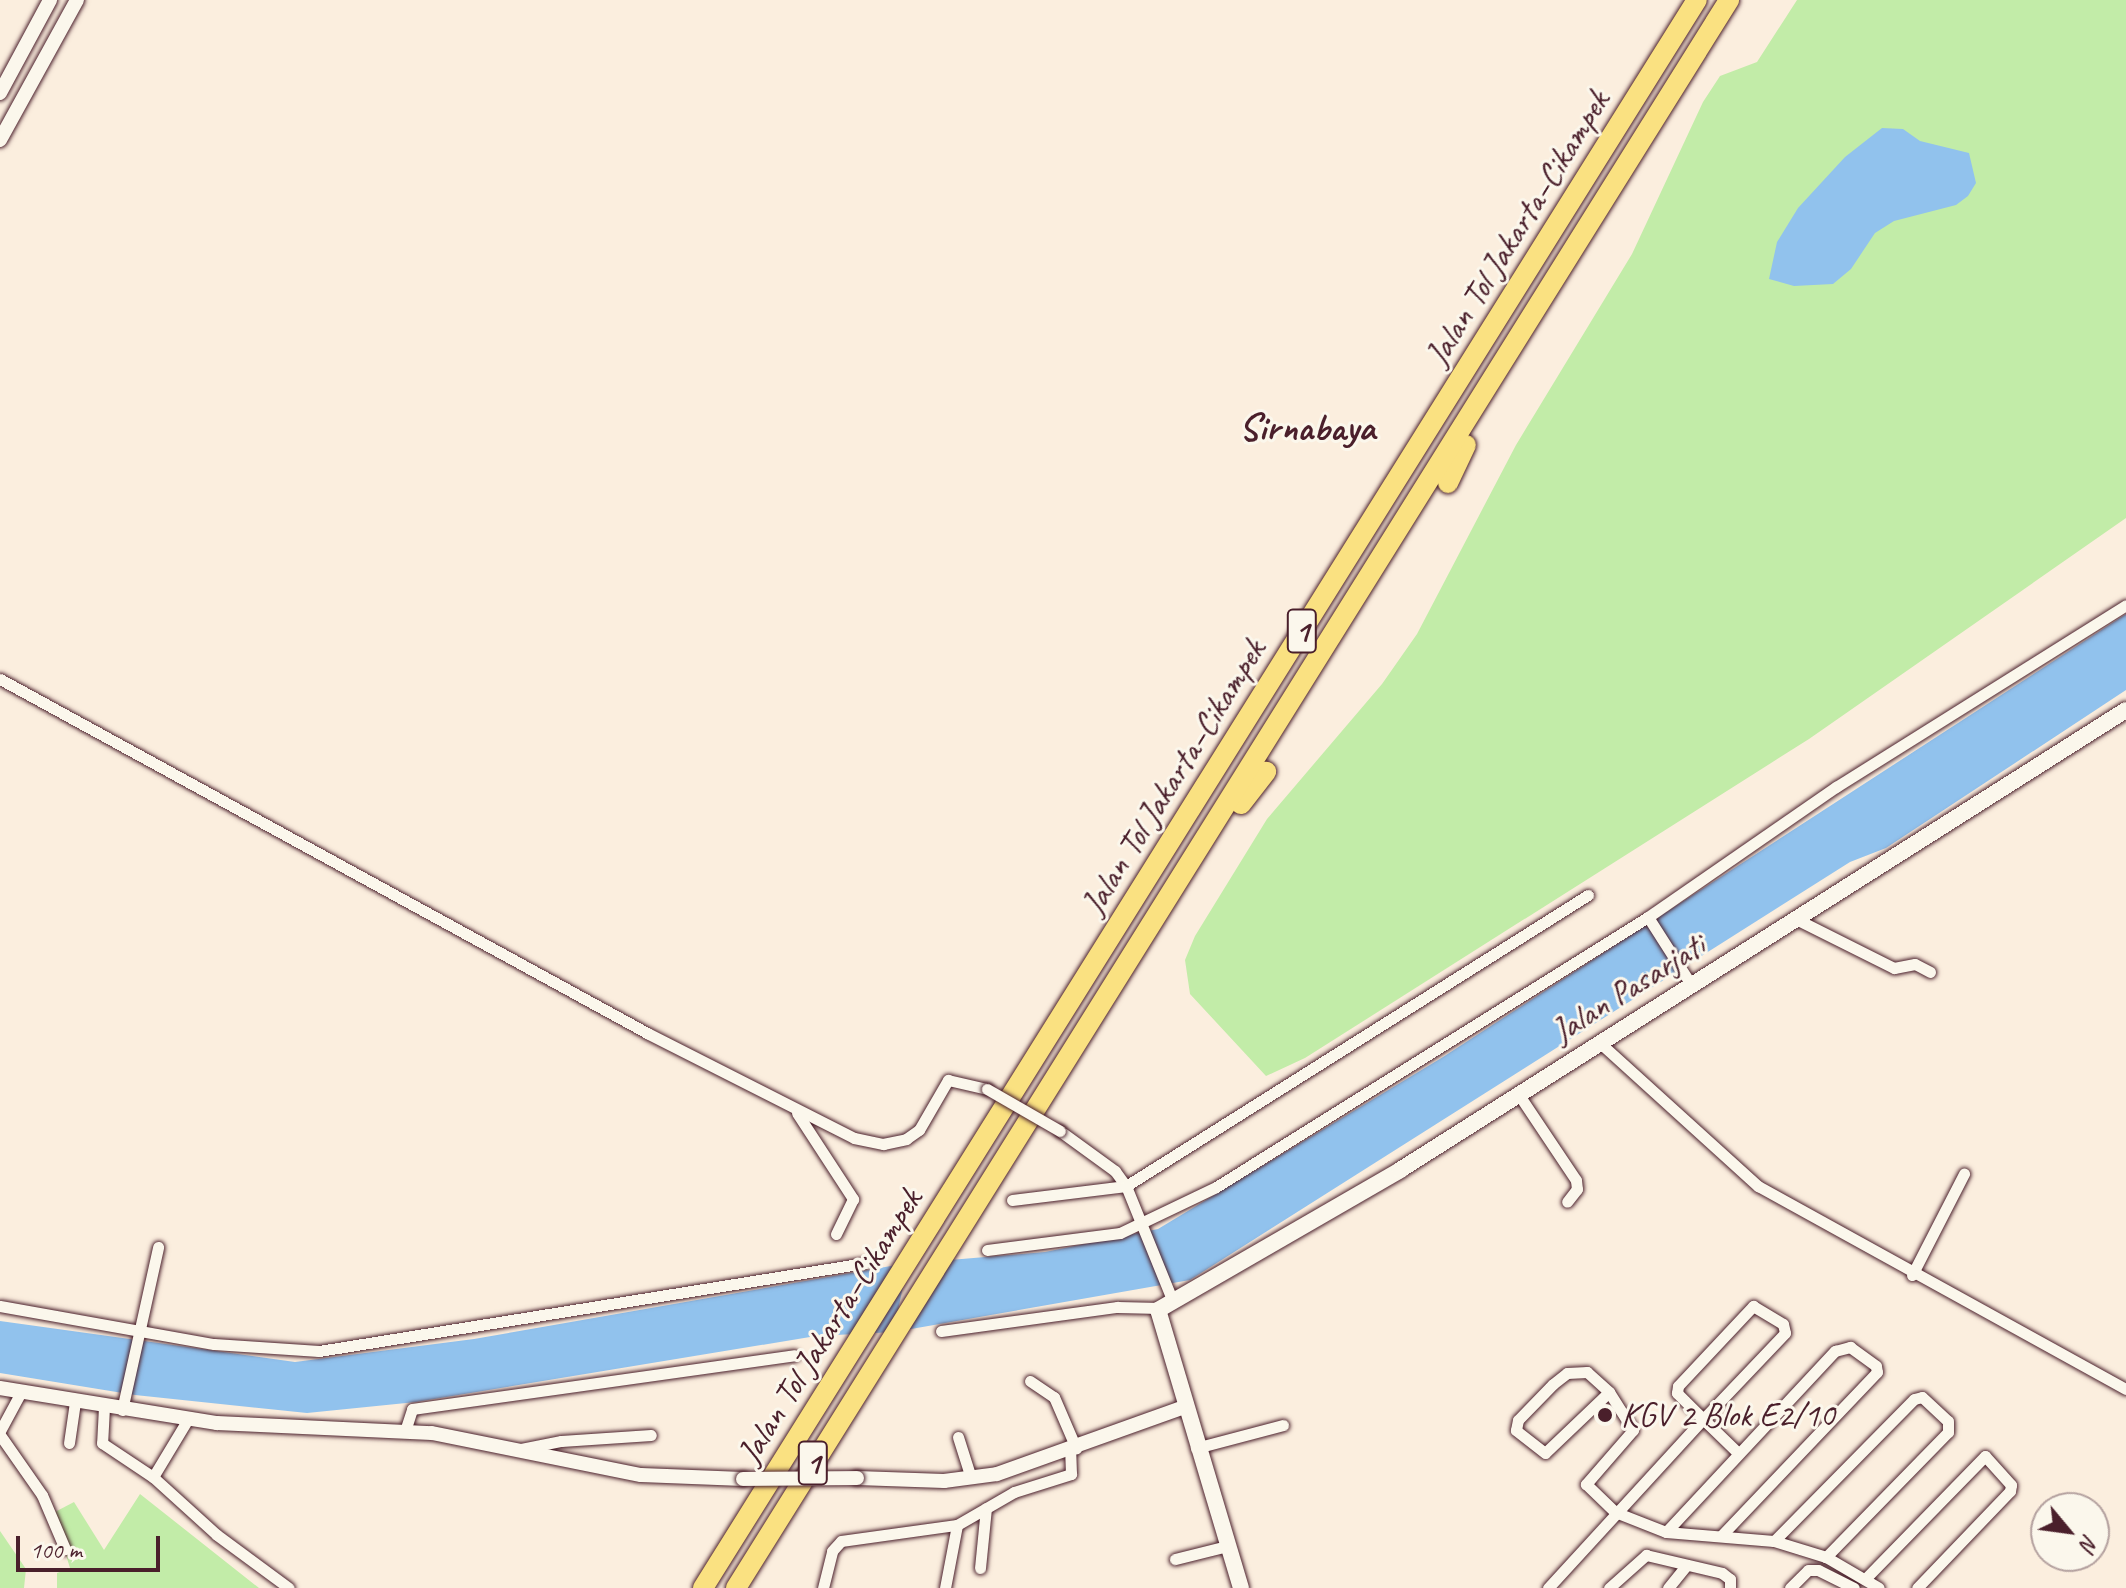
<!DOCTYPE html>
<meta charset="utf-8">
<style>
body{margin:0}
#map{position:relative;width:2126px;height:1588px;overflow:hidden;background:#fbeede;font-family:Caveat,sans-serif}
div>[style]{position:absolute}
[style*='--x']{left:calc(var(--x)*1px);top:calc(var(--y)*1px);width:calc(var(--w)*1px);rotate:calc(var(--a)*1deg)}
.green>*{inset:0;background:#c2eca8}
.water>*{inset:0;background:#91c2ed}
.roads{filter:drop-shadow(0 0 2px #4a1f2b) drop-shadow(0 0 2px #4a1f2b)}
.minor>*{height:11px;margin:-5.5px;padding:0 5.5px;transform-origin:5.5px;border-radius:5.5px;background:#fbf7ec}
.tertiary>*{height:14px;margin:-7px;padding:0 7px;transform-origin:7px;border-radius:7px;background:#fbf7ec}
.secondary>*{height:16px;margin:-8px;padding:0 8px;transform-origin:8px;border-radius:8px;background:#fbf7ec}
.motorway>*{height:20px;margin:-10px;padding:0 10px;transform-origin:10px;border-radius:10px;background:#fae181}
.bridges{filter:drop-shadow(0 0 2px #4a1f2b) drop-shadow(0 0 2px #4a1f2b)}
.minor-bridge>*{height:11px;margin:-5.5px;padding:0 5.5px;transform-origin:5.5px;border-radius:5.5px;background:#fbf7ec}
.tertiary-bridge>*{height:14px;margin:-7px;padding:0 7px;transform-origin:7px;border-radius:7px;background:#fbf7ec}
.dots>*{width:22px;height:22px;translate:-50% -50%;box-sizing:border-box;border:4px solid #fbf7ec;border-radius:50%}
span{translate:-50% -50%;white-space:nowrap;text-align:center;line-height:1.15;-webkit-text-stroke:6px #fbf7ec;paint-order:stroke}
.shield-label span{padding:2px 6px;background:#fbf7ec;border:2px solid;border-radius:6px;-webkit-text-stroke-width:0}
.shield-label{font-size:32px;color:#4a1f2b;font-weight:700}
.street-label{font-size:34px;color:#4a1f2b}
.poi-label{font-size:34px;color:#4a1f2b}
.left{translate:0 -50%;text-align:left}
.quarter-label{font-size:38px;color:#4a1f2b;font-weight:700}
.north{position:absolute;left:2030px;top:1492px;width:80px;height:80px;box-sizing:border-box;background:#fbf7ec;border:2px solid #b4a19f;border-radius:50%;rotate:119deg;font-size:22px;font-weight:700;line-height:32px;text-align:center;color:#4a1f2b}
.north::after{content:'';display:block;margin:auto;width:28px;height:36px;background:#4a1f2b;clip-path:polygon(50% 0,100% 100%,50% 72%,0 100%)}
.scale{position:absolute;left:16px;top:1536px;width:144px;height:36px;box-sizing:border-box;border:4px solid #4a1f2b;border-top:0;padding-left:10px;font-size:24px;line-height:28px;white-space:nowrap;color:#4a1f2b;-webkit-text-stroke:6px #fbf7ec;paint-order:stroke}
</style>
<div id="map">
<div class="green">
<div style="clip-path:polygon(1797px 0,2126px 0,2126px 518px,1809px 739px,1305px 1058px,1266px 1076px,1190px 994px,1185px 960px,1195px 936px,1267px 819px,1382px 684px,1417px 634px,1516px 445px,1632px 254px,1703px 102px,1720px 76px,1757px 62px)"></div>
<div style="clip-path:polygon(140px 1494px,259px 1588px,57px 1588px,57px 1573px,70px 1568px,53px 1513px,74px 1502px,104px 1550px)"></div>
<div style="clip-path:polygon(0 1531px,26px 1569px,24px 1588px,0 1588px)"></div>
</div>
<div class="water">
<div style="clip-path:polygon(1882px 128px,1903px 129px,1920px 141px,1969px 153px,1976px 183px,1968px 196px,1956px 205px,1894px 221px,1875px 233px,1851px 269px,1833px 284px,1794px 286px,1769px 279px,1777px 242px,1798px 208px,1845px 157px)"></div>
<div style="clip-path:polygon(2126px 614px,2126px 690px,1886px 848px,1850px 862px,1190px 1280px,894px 1332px,816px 1336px,416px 1402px,307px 1413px,135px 1395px,0 1373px,0 1321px,295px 1362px,474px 1339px,908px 1263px,894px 1329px,938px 1261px,1045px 1252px,1158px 1229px,1443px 1057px)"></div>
</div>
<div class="roads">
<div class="minor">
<div style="--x:0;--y:679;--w:738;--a:28.68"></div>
<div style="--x:647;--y:1033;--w:232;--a:26.9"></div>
<div style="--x:854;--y:1138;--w:30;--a:12"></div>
<div style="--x:883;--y:1144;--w:24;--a:-12"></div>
<div style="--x:906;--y:1139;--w:16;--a:-35"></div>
<div style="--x:919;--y:1130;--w:58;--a:-59.9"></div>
<div style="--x:948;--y:1080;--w:40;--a:13"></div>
<div style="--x:1648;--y:917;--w:78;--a:57.5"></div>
<div style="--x:1794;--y:918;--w:112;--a:26.6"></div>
<div style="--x:1894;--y:968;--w:21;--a:-11"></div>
<div style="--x:1915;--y:964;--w:17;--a:28"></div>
<div style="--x:1599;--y:1042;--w:215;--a:42.2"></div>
<div style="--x:1758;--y:1186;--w:420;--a:28.9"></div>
<div style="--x:1517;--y:1092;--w:106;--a:56.2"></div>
<div style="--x:1576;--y:1180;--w:9;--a:84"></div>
<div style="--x:1577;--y:1189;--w:16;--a:128"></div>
<div style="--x:797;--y:1113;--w:103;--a:56.9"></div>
<div style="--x:853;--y:1199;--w:39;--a:116"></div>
<div style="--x:1060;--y:1131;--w:68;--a:36"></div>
<div style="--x:1115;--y:1171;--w:19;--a:54"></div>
<div style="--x:1126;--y:1186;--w:125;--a:67.9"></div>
<div style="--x:1012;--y:1200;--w:115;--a:-7"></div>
<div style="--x:1126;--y:1186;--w:546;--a:-32.21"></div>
<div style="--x:987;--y:1250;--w:134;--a:-7.3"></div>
<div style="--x:1120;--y:1233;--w:106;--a:-25.6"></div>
<div style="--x:1216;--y:1187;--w:509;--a:-32.01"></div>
<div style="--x:1648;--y:917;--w:229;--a:-34.7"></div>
<div style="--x:1836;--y:787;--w:342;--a:-32.1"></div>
<div style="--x:1912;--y:1275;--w:114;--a:-62.8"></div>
<div style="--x:0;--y:1306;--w:217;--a:10.1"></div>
<div style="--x:214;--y:1344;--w:105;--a:3.8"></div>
<div style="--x:319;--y:1351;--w:553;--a:-9.16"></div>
<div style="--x:941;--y:1331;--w:178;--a:-7.8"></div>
<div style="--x:1117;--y:1307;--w:43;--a:1.3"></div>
<div style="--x:1030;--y:1381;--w:29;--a:34"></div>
<div style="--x:1054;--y:1397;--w:56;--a:66.7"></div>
<div style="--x:1609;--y:1392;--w:88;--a:136.4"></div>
<div style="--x:1545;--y:1453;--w:37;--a:-142"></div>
<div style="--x:1516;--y:1430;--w:10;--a:-79"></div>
<div style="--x:1518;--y:1420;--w:50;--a:-45.8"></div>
<div style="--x:1553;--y:1384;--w:18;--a:-38"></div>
<div style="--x:1567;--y:1373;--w:20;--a:-3"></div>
<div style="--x:1587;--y:1372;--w:30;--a:42"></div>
<div style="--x:1609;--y:1392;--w:45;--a:57.7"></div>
<div style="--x:1633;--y:1430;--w:72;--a:131"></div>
<div style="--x:1586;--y:1484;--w:40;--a:44"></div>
<div style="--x:1615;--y:1512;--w:55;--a:21.4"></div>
<div style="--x:1666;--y:1532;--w:108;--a:4.8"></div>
<div style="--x:1774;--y:1541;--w:54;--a:17.1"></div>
<div style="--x:1826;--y:1557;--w:61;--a:30.3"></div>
<div style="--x:104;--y:1407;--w:36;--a:93"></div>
<div style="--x:102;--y:1443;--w:61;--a:33.7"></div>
<div style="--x:153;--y:1477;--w:68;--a:-58.9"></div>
<div style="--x:122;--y:1410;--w:167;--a:-77.5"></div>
<div style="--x:0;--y:1431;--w:44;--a:-61.7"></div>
<div style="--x:405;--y:1431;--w:23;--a:-72"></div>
<div style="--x:412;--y:1409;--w:386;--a:-8"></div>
<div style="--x:0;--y:1435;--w:73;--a:55"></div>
<div style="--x:42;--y:1495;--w:59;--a:66.9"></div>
<div style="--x:958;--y:1437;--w:43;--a:72.4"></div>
<div style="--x:69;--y:1443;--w:41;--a:-81.7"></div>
<div style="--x:1196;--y:1448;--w:90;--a:-14.8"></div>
<div style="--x:521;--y:1449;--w:41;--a:-11.3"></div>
<div style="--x:561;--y:1441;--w:90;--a:-3.8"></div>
<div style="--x:153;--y:1477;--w:86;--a:42.2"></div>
<div style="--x:217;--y:1535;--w:89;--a:36.4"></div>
<div style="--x:1666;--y:1532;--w:248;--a:-47"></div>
<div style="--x:1835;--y:1351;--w:16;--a:-15"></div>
<div style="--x:1850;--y:1347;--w:32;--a:36"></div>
<div style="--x:1876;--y:1366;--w:6;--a:81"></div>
<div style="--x:1877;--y:1372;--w:225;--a:133.6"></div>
<div style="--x:1774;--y:1541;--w:199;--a:-45.4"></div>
<div style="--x:1914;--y:1399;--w:8;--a:-14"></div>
<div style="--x:1922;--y:1397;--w:35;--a:43"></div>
<div style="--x:1948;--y:1421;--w:11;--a:90"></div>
<div style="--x:1948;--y:1432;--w:175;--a:134.3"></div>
<div style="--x:1175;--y:1559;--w:54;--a:-14"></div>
<div style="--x:980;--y:1568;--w:60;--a:-84.3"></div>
<div style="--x:1865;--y:1579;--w:172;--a:-45.7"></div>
<div style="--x:1985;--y:1456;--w:39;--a:48"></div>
<div style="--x:2011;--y:1485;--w:6;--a:99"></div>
<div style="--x:2010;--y:1491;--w:134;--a:133.8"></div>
<div style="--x:823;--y:1588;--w:38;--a:-76"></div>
<div style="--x:832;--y:1551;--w:13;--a:-48"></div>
<div style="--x:841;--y:1541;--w:117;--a:-7.9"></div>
<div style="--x:957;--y:1525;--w:66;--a:-30.1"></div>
<div style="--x:1014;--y:1492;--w:60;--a:-17.5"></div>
<div style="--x:1071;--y:1474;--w:23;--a:-92"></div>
<div style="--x:945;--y:1588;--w:64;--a:-79.2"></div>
<div style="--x:1548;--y:1588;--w:229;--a:-47.5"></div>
<div style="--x:1703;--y:1419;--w:37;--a:-135"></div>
<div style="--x:1677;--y:1393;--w:7;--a:-82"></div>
<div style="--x:1678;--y:1386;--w:110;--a:-46.8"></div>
<div style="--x:1753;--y:1306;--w:35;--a:31"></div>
<div style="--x:1783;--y:1324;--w:9;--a:77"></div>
<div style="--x:1785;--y:1333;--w:119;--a:133.6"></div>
<div style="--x:1703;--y:1419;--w:46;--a:44.1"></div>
<div style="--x:1609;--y:1588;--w:50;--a:-41.7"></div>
<div style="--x:1646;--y:1555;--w:78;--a:13.3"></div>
<div style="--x:1722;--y:1573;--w:10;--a:37"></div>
<div style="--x:1730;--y:1579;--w:9;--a:90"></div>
<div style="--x:1668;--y:1588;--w:28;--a:-51"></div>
<div style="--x:1790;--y:1588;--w:25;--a:-45"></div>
<div style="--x:1808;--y:1570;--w:10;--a:0"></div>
<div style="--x:1818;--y:1570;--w:40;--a:26.6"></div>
</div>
<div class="tertiary">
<div style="--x:0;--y:93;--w:106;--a:-61.7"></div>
<div style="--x:0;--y:140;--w:160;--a:-61.2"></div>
<div style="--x:0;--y:1388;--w:220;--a:9.2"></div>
<div style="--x:217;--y:1423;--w:215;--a:2.7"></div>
<div style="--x:432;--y:1433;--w:213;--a:11.4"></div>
<div style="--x:641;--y:1475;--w:102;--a:2.2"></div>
<div style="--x:857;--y:1478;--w:87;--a:2"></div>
<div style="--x:944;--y:1481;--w:53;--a:-7.5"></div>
<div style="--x:997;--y:1474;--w:199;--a:-19.7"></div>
</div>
<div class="secondary">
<div style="--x:1241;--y:1588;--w:290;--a:-106.6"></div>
<div style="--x:1158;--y:1310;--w:280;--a:-30"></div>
<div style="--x:1400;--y:1170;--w:859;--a:-32.36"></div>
</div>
<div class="motorway">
<div style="--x:1448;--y:483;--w:42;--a:-64.7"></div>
<div style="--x:1241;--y:804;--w:41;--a:-52"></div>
<div style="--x:703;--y:1588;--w:1873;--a:-57.96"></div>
<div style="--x:736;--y:1588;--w:1873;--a:-57.98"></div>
</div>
</div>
<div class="bridges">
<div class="minor-bridge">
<div style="--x:987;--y:1089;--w:84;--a:29.9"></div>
</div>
<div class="tertiary-bridge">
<div style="--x:743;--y:1479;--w:114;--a:-0.5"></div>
</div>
</div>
<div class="dots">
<div style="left:1605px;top:1415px;background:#4a1f2b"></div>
</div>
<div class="shield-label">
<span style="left:1302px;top:631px">1</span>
<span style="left:813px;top:1463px">1</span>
</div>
<div class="street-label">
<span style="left:1517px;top:228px;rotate:-58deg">Jalan Tol Jakarta–Cikampek</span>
<span style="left:1173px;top:777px;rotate:-58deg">Jalan Tol Jakarta–Cikampek</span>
<span style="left:1628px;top:988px;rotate:-32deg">Jalan Pasarjati</span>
<span style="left:829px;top:1326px;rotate:-58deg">Jalan Tol Jakarta–Cikampek</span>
</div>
<div class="poi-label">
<span class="left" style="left:1621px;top:1415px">KGV 2 Blok E2/10</span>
</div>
<div class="quarter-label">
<span style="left:1307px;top:428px">Sirnabaya</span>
</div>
<div class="north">N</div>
<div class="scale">100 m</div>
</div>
